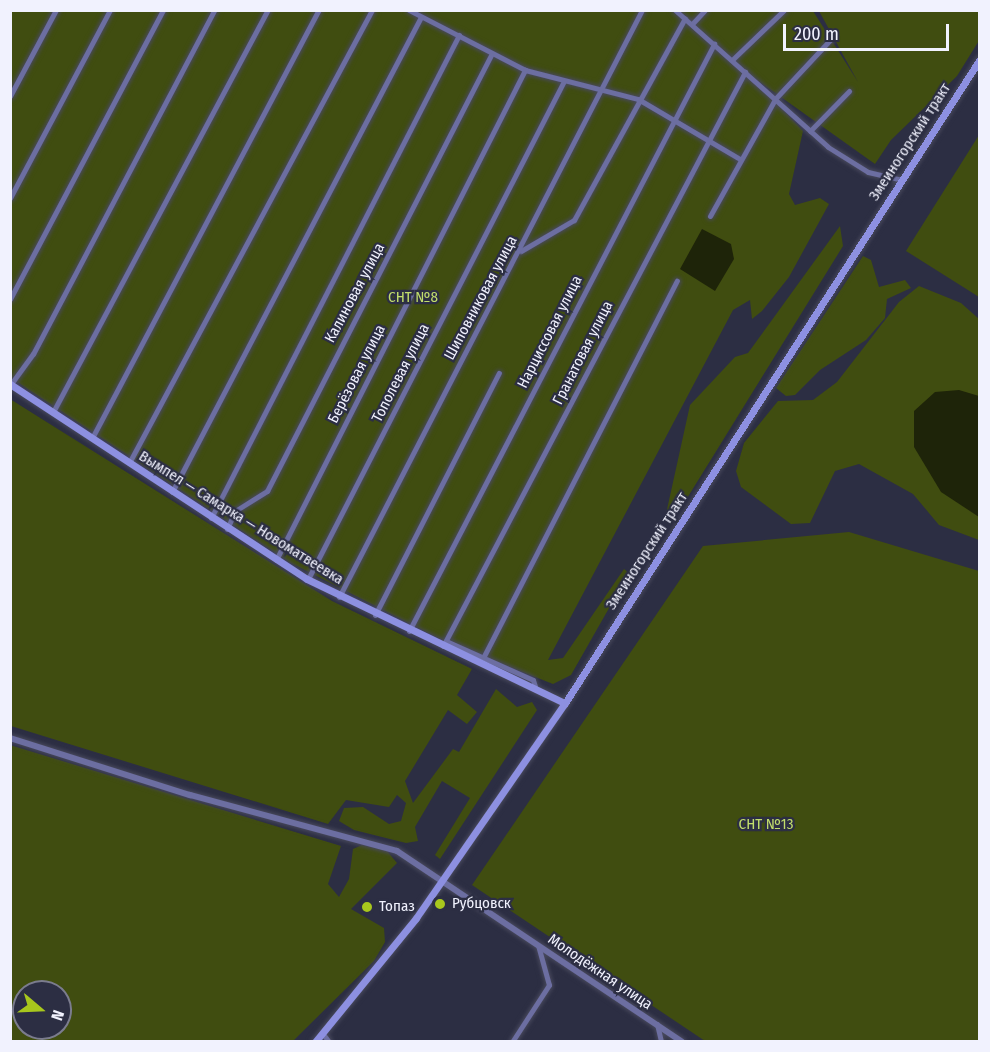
<!DOCTYPE html>
<meta charset="utf-8">
<style>
body{margin:0}
#map{position:relative;width:990px;height:1052px;overflow:hidden;background:#2c2e43;font-family:"Fira Sans Condensed",sans-serif}
div>[style]{position:absolute}
[style*='--x']{left:calc(var(--x)*1px);top:calc(var(--y)*1px);width:calc(var(--w)*1px);rotate:calc(var(--a)*1deg)}
.green>*{inset:0;background:#404d10}
.water>*{inset:0;background:#1e2409}
.roads{filter:drop-shadow(0 0 2px #48495d) drop-shadow(0 0 2px #48495d)}
.minor>*{height:5px;margin:-2.5px;padding:0 2.5px;transform-origin:2.5px;border-radius:2.5px;background:#6c6ea1}
.tertiary>*{height:6px;margin:-3px;padding:0 3px;transform-origin:3px;border-radius:3px;background:#6c6ea1}
.secondary>*{height:7px;margin:-3.5px;padding:0 3.5px;transform-origin:3.5px;border-radius:3.5px;background:#8d90e1}
.dots>*{width:16px;height:16px;translate:-50% -50%;box-sizing:border-box;border:3px solid #2c2e43;border-radius:50%}
span{translate:-50% -50%;white-space:nowrap;text-align:center;line-height:1.15;-webkit-text-stroke:4.5px #2c2e43;paint-order:stroke}
.street-label{font-size:15px;color:#f1f2fe}
.park-label{font-size:15px;color:#c2de6c}
.poi-label{font-size:15px;color:#f1f2fe}
.left{translate:0 -50%;text-align:left}
.frame{position:absolute;inset:0;border:12px solid #f1f2fe;pointer-events:none}
.north{position:absolute;left:12px;top:980px;width:60px;height:60px;box-sizing:border-box;background:#2c2e43;border:2px solid #7b7c8e;border-radius:50%;rotate:109deg;font-size:16px;font-weight:700;line-height:24px;text-align:center;color:#f1f2fe}
.north::after{content:'';display:block;margin:auto;width:21px;height:27px;background:#a8c71d;clip-path:polygon(50% 0,100% 100%,50% 72%,0 100%)}
.scale{position:absolute;left:783px;top:24px;width:166px;height:27px;box-sizing:border-box;border:3px solid #f1f2fe;border-top:0;padding-left:8px;font-size:18px;line-height:21px;white-space:nowrap;color:#f1f2fe;-webkit-text-stroke:4px #2c2e43;paint-order:stroke}
</style>
<div id="map">
<div class="green">
<div style="clip-path:polygon(10px 11px,813px 11px,858px 82px,819px 11px,979px 11px,980px 39px,957px 76px,891px 140px,875px 164px,750px 75px,803px 131px,789px 194px,795px 205px,820px 198px,829px 204px,789px 277px,762px 311px,752px 319px,750px 300px,733px 310px,548px 660px,563px 658px,624px 569px,629px 573px,571px 675px,553px 684px,446px 642px,291px 563px,11px 378px)"></div>
<div style="clip-path:polygon(979px 135px,979px 297px,906px 251px)"></div>
<div style="clip-path:polygon(840px 226px,843px 246px,681px 508px,666px 514px,690px 405px,735px 357px,748px 353px)"></div>
<div style="clip-path:polygon(863px 256px,871px 260px,879px 287px,905px 280px,911px 288px,887px 299px,885px 318px,866px 340px,820px 370px,795px 395px,786px 396px,776px 388px)"></div>
<div style="clip-path:polygon(919px 286px,961px 303px,979px 319px,979px 540px,939px 525px,913px 494px,859px 464px,835px 471px,810px 523px,791px 524px,741px 487px,736px 471px,744px 443px,778px 401px,813px 400px,837px 382px,899px 302px)"></div>
<div style="clip-path:polygon(10px 399px,332px 601px,472px 669px,457px 695px,477px 712px,467px 724px,448px 710px,405px 781px,413px 803px,453px 749px,459px 752px,496px 689px,517px 707px,532px 702px,537px 710px,440px 859px,435px 855px,470px 798px,442px 781px,415px 827px,418px 841px,406px 843px,354px 830px,339px 821px,344px 808px,363px 807px,389px 824px,401px 821px,406px 803px,397px 795px,389px 807px,346px 800px,328px 824px,11px 726px)"></div>
<div style="clip-path:polygon(849px 532px,979px 571px,979px 1041px,705px 1041px,472px 885px,703px 546px)"></div>
<div style="clip-path:polygon(evenodd,10px 745px,341px 846px,328px 884px,339px 897px,349px 879px,353px 849px,362px 845px,387px 851px,397px 863px,351px 909px,384px 928px,385px 942px,374px 961px,293px 1041px,11px 1041px,10px 745px,24px 992px,60px 992px,60px 1028px,24px 1028px,24px 992px)"></div>
</div>
<div class="water">
<div style="clip-path:polygon(702px 229px,731px 244px,734px 259px,715px 291px,680px 269px)"></div>
<div style="clip-path:polygon(959px 390px,979px 396px,979px 517px,941px 492px,914px 447px,914px 411px,935px 392px)"></div>
</div>
<div class="roads">
<div class="minor">
<div style="--x:409;--y:10;--w:131;--a:27.3"></div>
<div style="--x:525;--y:70;--w:117;--a:14.4"></div>
<div style="--x:638;--y:99;--w:118;--a:30.5"></div>
<div style="--x:675;--y:10;--w:205;--a:41.8"></div>
<div style="--x:828;--y:147;--w:47;--a:32"></div>
<div style="--x:868;--y:172;--w:35;--a:13"></div>
<div style="--x:692;--y:24;--w:19;--a:-47"></div>
<div style="--x:732;--y:60;--w:72;--a:-43.9"></div>
<div style="--x:10;--y:96;--w:98;--a:-61.9"></div>
<div style="--x:810;--y:131;--w:56;--a:-45.7"></div>
<div style="--x:10;--y:198;--w:213;--a:-62"></div>
<div style="--x:710;--y:216;--w:134;--a:-60.9"></div>
<div style="--x:775;--y:99;--w:82;--a:-47"></div>
<div style="--x:521;--y:251;--w:61;--a:-30.3"></div>
<div style="--x:574;--y:220;--w:230;--a:-61.2"></div>
<div style="--x:10;--y:299;--w:327;--a:-62.1"></div>
<div style="--x:11;--y:384;--w:37;--a:-54"></div>
<div style="--x:33;--y:354;--w:389;--a:-62.2"></div>
<div style="--x:53;--y:412;--w:456;--a:-61.9"></div>
<div style="--x:92;--y:438;--w:484;--a:-62.1"></div>
<div style="--x:129;--y:463;--w:514;--a:-61.79"></div>
<div style="--x:172;--y:492;--w:536;--a:-62.34"></div>
<div style="--x:211;--y:518;--w:543;--a:-62.82"></div>
<div style="--x:227;--y:529;--w:20;--a:-66"></div>
<div style="--x:235;--y:511;--w:38;--a:-32"></div>
<div style="--x:267;--y:491;--w:490;--a:-62.8"></div>
<div style="--x:276;--y:560;--w:550;--a:-63.06"></div>
<div style="--x:308;--y:579;--w:560;--a:-62.79"></div>
<div style="--x:339;--y:597;--w:661;--a:-62.7"></div>
<div style="--x:375;--y:615;--w:272;--a:-62.9"></div>
<div style="--x:409;--y:631;--w:662;--a:-62.54"></div>
<div style="--x:446;--y:641;--w:95;--a:24.1"></div>
<div style="--x:533;--y:680;--w:6;--a:72"></div>
<div style="--x:443;--y:646;--w:649;--a:-62.25"></div>
<div style="--x:484;--y:656;--w:422;--a:-62.8"></div>
<div style="--x:657;--y:1024;--w:18;--a:77"></div>
<div style="--x:323;--y:1034;--w:10;--a:53"></div>
<div style="--x:512;--y:1042;--w:68;--a:-57"></div>
<div style="--x:549;--y:985;--w:41;--a:-105.4"></div>
</div>
<div class="tertiary">
<div style="--x:10;--y:738;--w:189;--a:17.6"></div>
<div style="--x:190;--y:795;--w:214;--a:15.1"></div>
<div style="--x:397;--y:851;--w:343;--a:33.8"></div>
</div>
<div class="secondary">
<div style="--x:10;--y:384;--w:355;--a:33.3"></div>
<div style="--x:307;--y:579;--w:286;--a:25.7"></div>
<div style="--x:315;--y:1042;--w:160;--a:-50.8"></div>
<div style="--x:416;--y:918;--w:262;--a:-55.3"></div>
<div style="--x:565;--y:703;--w:766;--a:-57.2"></div>
</div>
</div>
<div class="dots">
<div style="left:440px;top:904px;background:#a8c71d"></div>
<div style="left:367px;top:907px;background:#a8c71d"></div>
</div>
<div class="street-label">
<span style="left:910px;top:142px;rotate:-57deg">Змеиногорский тракт</span>
<span style="left:355px;top:293px;rotate:-62deg">Калиновая улица</span>
<span style="left:481px;top:298px;rotate:-62deg">Шиповниковая улица</span>
<span style="left:550px;top:332px;rotate:-63deg">Нарциссовая улица</span>
<span style="left:583px;top:353px;rotate:-63deg">Гранатовая улица</span>
<span style="left:401px;top:373px;rotate:-63deg">Тополевая улица</span>
<span style="left:357px;top:374px;rotate:-63deg">Берёзовая улица</span>
<span style="left:241px;top:518px;rotate:32deg">Вымпел — Самарка — Новоматвеевка</span>
<span style="left:647px;top:551px;rotate:-57deg">Змеиногорский тракт</span>
<span style="left:600px;top:972px;rotate:34deg">Молодёжная улица</span>
</div>
<div class="park-label">
<span style="left:413px;top:298px">СНТ №8</span>
<span style="left:766px;top:825px">СНТ №13</span>
</div>
<div class="poi-label">
<span class="left" style="left:452px;top:904px">Рубцовск</span>
<span class="left" style="left:379px;top:907px">Топаз</span>
</div>
<div class="frame"></div>
<div class="north">N</div>
<div class="scale">200 m</div>
</div>
